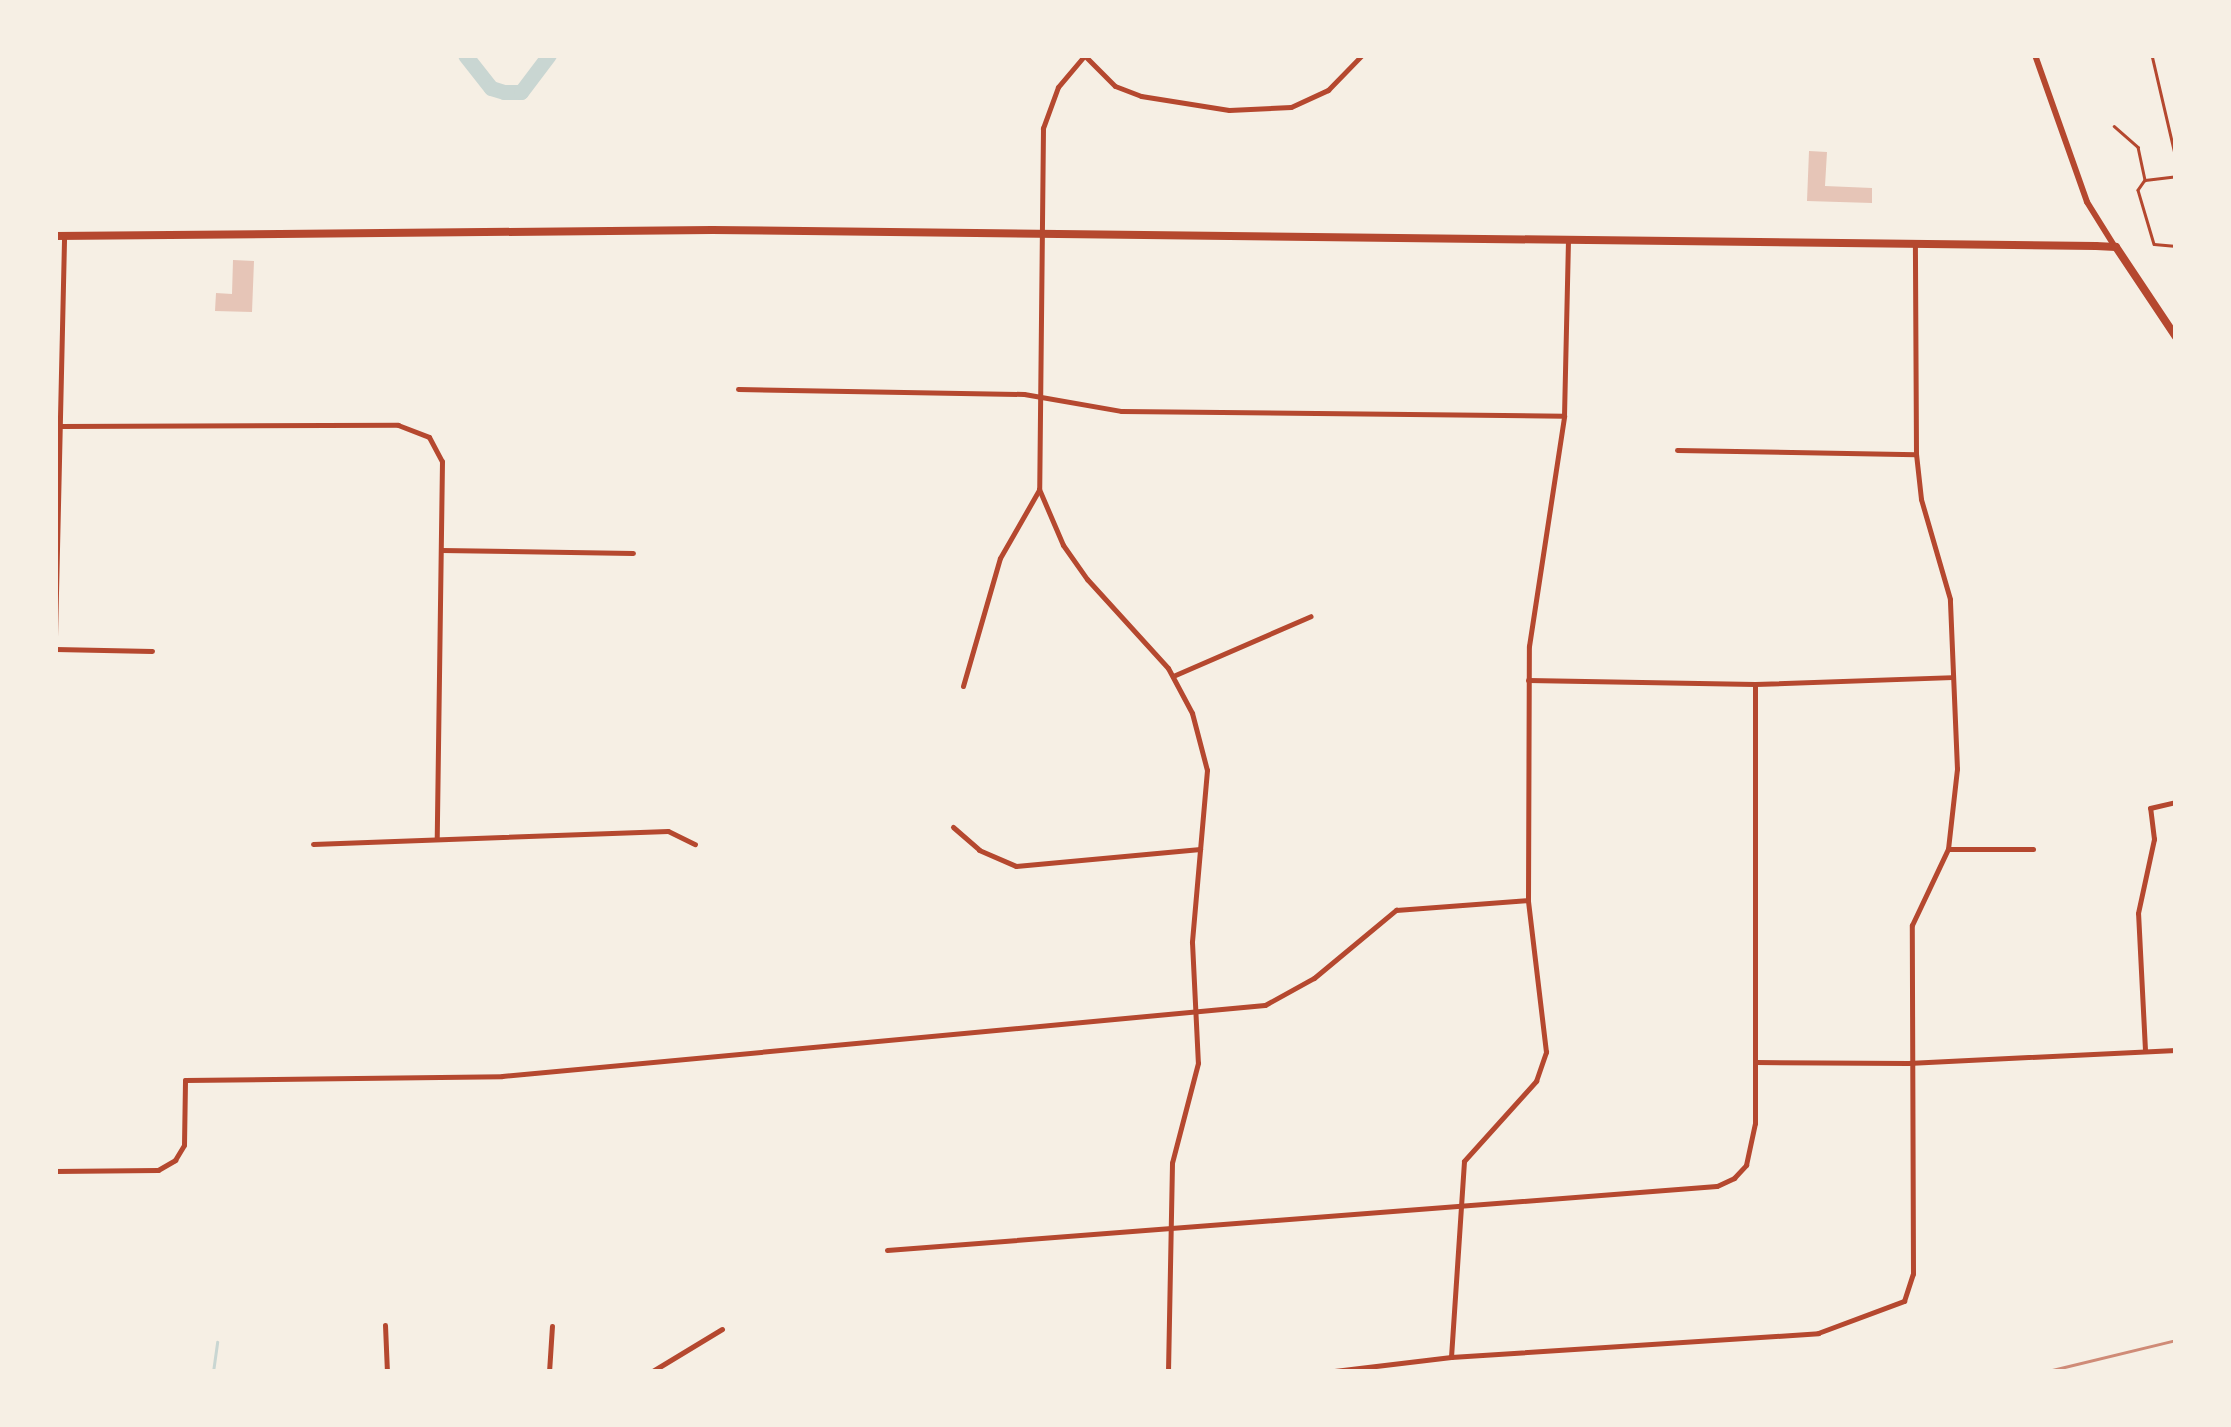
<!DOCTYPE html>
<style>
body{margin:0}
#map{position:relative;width:2231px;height:1427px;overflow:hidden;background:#f6efe4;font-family:Arial,sans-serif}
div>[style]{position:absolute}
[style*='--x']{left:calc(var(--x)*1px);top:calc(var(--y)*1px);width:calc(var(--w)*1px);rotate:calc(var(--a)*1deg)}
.stream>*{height:2.5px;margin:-1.25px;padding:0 1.25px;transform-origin:1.25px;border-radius:1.25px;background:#c9d6d2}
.river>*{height:15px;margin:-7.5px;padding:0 7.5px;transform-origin:7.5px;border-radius:7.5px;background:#c9d6d2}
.building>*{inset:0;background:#e6c5b7}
.path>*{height:2.5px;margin:-1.25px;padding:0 1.25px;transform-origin:1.25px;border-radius:1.25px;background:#b5482f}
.minor>*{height:5px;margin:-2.5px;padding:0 2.5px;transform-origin:2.5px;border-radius:2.5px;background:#b5482f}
.secondary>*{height:6px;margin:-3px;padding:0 3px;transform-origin:3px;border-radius:3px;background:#b5482f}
.primary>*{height:8px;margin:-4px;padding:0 4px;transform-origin:4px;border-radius:4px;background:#b5482f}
.rail>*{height:2.5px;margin:-1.25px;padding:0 1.25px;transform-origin:1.25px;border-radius:1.25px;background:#cf8b77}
span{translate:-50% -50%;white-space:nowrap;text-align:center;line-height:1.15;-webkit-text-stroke:10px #f6efe4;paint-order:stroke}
.frame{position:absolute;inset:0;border:58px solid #f6efe4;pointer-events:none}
</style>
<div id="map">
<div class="stream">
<div style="--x:213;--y:1372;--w:30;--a:-82"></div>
</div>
<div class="river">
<div style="--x:465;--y:55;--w:42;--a:51.8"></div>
<div style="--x:491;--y:88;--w:14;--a:17"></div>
<div style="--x:504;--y:92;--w:17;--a:0"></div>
<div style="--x:521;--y:92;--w:46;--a:-52.9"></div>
</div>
<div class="building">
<div style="clip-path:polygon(1809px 151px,1827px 152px,1825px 186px,1872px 188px,1872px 203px,1807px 201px)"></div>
<div style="clip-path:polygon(233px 260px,254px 261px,252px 312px,215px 311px,216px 293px,232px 294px)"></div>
</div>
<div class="path">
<div style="--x:2152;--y:55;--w:106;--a:76.9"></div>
<div style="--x:2114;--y:126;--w:32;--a:41"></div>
<div style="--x:2138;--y:147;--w:34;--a:78"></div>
<div style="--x:2145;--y:180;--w:12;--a:125"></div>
<div style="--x:2138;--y:190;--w:56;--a:73.5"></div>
<div style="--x:2154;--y:244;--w:22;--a:5"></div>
<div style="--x:2145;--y:180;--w:31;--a:-7"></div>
</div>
<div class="minor">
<div style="--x:1085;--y:55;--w:42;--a:130.2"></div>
<div style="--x:1058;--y:87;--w:44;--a:110.1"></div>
<div style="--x:1043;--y:128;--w:361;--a:90.6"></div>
<div style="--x:1039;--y:489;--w:61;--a:66.8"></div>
<div style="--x:1063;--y:545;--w:42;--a:54.8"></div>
<div style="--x:1087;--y:579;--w:120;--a:47.7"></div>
<div style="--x:1168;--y:668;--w:51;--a:61.9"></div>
<div style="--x:1192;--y:713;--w:59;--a:75.3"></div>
<div style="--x:1207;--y:770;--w:173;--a:95"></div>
<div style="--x:1192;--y:942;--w:121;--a:87.2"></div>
<div style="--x:1198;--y:1063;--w:103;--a:104.6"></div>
<div style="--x:1172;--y:1163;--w:209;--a:91.1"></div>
<div style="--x:1085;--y:56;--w:42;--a:45"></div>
<div style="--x:1115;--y:86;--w:28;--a:21"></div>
<div style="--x:1141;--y:96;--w:89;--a:9"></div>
<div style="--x:1229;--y:110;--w:62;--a:-2.8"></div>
<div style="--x:1291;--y:107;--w:41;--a:-24.7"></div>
<div style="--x:1328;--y:90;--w:49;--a:-45.8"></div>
<div style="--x:738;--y:389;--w:286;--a:1"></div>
<div style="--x:1024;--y:394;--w:98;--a:9.9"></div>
<div style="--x:1121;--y:411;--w:443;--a:0.6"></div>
<div style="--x:60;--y:426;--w:338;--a:-0.2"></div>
<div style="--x:398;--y:425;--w:33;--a:21"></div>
<div style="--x:429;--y:437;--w:27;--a:62"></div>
<div style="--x:442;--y:461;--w:377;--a:90.8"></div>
<div style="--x:1677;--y:450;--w:239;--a:1"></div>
<div style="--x:441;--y:550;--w:192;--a:0.9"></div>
<div style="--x:55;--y:637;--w:401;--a:-88.7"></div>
<div style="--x:55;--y:649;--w:97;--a:1.2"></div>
<div style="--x:1173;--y:676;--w:150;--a:-23.5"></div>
<div style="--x:1528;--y:680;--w:227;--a:1"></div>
<div style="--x:1755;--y:684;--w:197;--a:-2"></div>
<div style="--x:963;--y:686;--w:133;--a:-73.9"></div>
<div style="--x:1000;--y:558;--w:78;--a:-60.2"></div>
<div style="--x:953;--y:827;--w:35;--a:41"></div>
<div style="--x:979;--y:850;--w:40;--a:23.4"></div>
<div style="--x:1016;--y:866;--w:185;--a:-5.3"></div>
<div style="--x:313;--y:844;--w:355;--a:-2.1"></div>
<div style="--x:668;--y:831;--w:30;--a:26"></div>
<div style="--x:1948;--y:849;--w:85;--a:0"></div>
<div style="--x:2145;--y:1050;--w:137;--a:-92.9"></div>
<div style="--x:2138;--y:913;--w:76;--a:-77.8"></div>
<div style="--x:2154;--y:839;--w:31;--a:-97"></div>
<div style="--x:2150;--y:808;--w:27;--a:-13"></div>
<div style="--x:1755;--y:1062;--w:153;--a:0.4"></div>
<div style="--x:1908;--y:1063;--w:268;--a:-2.8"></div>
<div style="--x:55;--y:1171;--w:103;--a:-0.6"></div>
<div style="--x:158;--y:1170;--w:20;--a:-30"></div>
<div style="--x:175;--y:1160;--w:17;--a:-59"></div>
<div style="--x:184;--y:1145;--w:65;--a:-89.1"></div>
<div style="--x:185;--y:1080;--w:317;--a:-0.7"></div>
<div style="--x:502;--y:1076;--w:766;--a:-5.32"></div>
<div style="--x:1265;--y:1005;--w:56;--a:-28.9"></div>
<div style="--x:1314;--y:978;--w:107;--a:-39.7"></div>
<div style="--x:1396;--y:910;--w:132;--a:-4.3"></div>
<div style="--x:887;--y:1250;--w:832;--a:-4.41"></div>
<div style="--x:1717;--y:1186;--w:19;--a:-25"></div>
<div style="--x:1734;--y:1178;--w:18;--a:-47"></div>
<div style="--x:1746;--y:1165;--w:43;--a:-77.9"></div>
<div style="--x:1755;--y:1123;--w:439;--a:-90"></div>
<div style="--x:385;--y:1325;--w:47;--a:87.6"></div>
<div style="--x:1451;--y:1357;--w:196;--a:-86.2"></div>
<div style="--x:1464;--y:1161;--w:108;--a:-48"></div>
<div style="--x:1536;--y:1081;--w:31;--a:-71"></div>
<div style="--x:1546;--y:1052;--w:153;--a:-96.8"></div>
<div style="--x:1528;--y:900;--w:254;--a:-89.8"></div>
<div style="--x:1529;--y:646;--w:233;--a:-81.3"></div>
<div style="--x:1564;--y:416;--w:176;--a:-88.7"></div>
<div style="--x:549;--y:1372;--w:46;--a:-86.3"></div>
<div style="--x:651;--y:1372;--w:83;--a:-31.2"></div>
<div style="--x:1326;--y:1372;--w:126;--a:-6.8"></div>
<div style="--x:1451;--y:1357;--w:368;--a:-3.7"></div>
<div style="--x:1818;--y:1333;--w:92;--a:-20.4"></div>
<div style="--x:1904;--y:1301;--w:28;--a:-72"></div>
<div style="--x:1913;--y:1274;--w:349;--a:-90.2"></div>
<div style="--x:1912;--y:925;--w:84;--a:-64.7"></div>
<div style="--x:1948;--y:849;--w:81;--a:-83.6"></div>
<div style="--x:1957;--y:769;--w:170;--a:-92.4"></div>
<div style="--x:1950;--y:599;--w:104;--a:-106.2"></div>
<div style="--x:1921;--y:499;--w:45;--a:-96.3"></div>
<div style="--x:1916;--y:454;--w:210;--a:-90.3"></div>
</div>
<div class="secondary">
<div style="--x:2035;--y:55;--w:156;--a:70.5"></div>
<div style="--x:2087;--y:202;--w:53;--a:58.1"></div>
</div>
<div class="primary">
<div style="--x:55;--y:236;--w:657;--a:-0.52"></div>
<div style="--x:712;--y:230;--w:1384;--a:0.66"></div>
<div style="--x:2096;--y:246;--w:20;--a:3"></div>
<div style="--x:2116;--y:247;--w:108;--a:56.3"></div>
</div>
<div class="rail">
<div style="--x:2044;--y:1372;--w:136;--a:-13.6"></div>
</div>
<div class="frame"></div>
</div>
